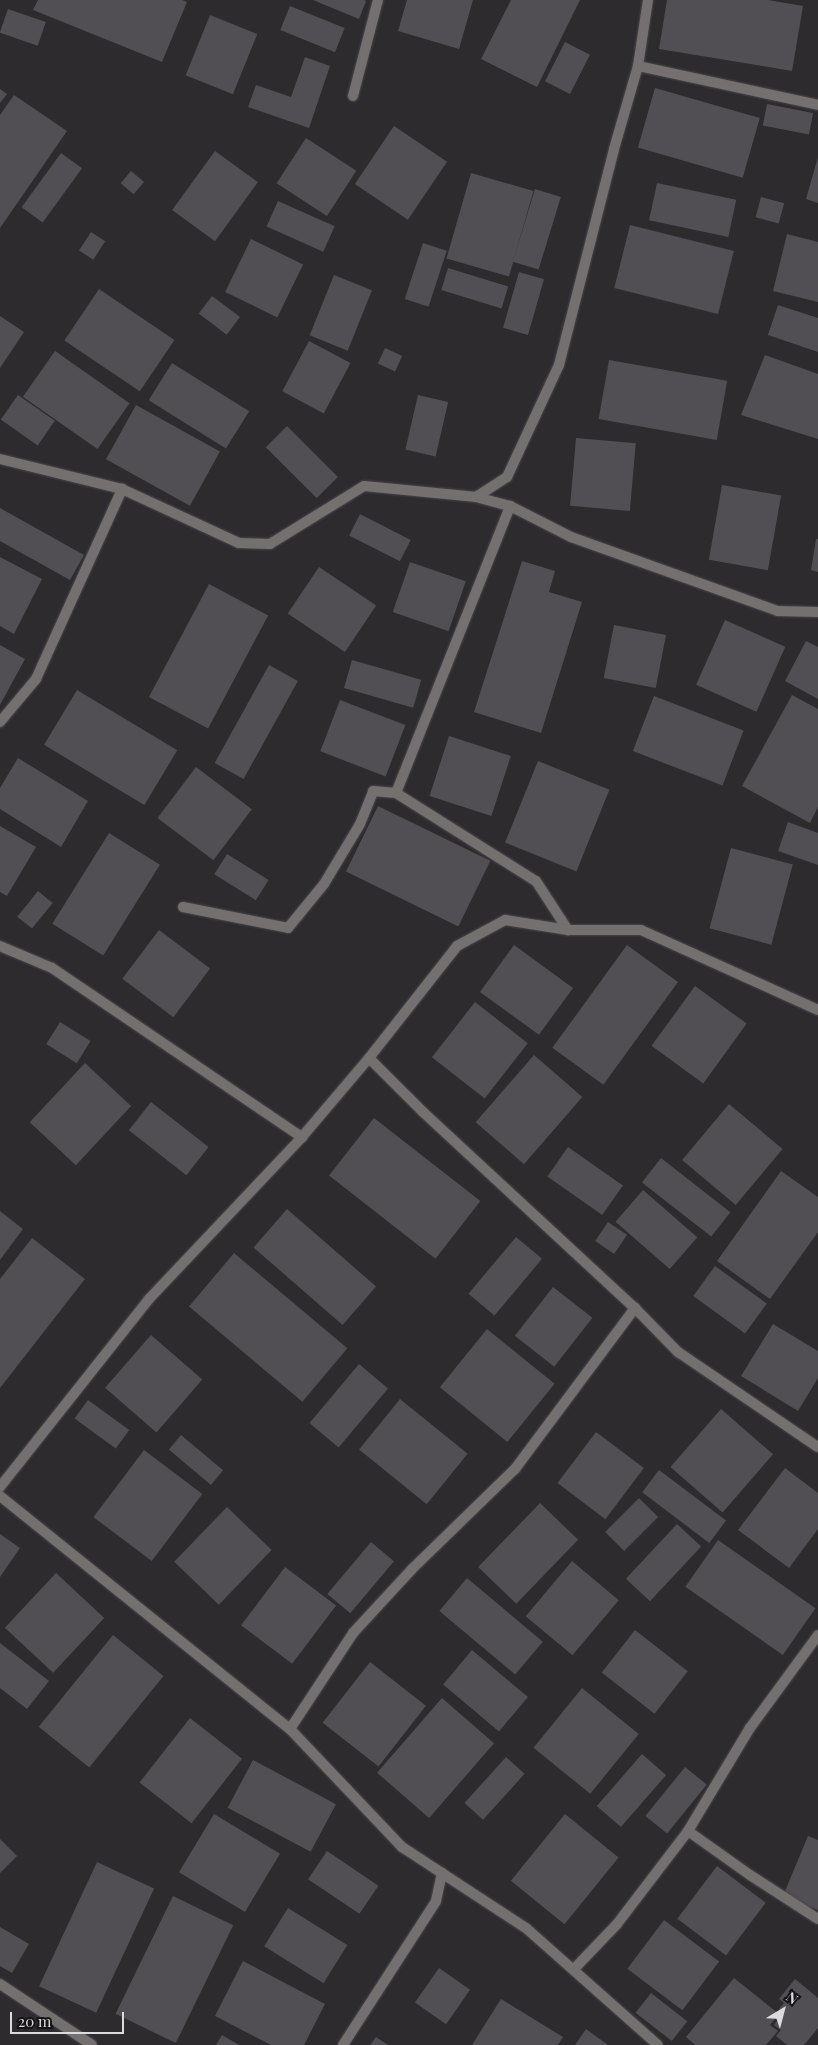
<!DOCTYPE html>
<style>
body{margin:0}
#map{position:relative;width:818px;height:2045px;overflow:hidden;background:#2e2b2f;font-family:"Playfair Display",serif}
div>[style]{position:absolute}
[style*='--x']{left:calc(var(--x)*1px);top:calc(var(--y)*1px);width:calc(var(--w)*1px);rotate:calc(var(--a)*1deg)}
.building>*{inset:0;background:#514e54;transform-origin:0 0}
.roads{filter:drop-shadow(0 0 1px #4a474b) drop-shadow(0 0 1px #4a474b)}
.street>*{height:10px;margin:-5px;padding:0 5px;transform-origin:5px;border-radius:5px;background:#74706f}
span{translate:-50% -50%;white-space:nowrap;text-align:center;line-height:1.15;-webkit-text-stroke:4.5px #161416;paint-order:stroke}
.north{position:absolute;left:758px;top:1985px;width:50px;height:50px;-webkit-text-stroke:4px #161416;paint-order:stroke;rotate:37deg;font-size:14px;font-weight:700;line-height:20px;text-align:center;color:#dddadd}
.north::after{content:'';display:block;margin:auto;width:18px;height:22px;background:#dddadd;clip-path:polygon(50% 0,100% 100%,50% 72%,0 100%)}
.scale{position:absolute;left:10px;top:2012px;width:114px;height:22px;box-sizing:border-box;border:2px solid #dddadd;border-top:0;padding-left:6px;font-size:15px;line-height:18px;white-space:nowrap;color:#dddadd;-webkit-text-stroke:4px #161416;paint-order:stroke}
</style>
<div id="map">
<div class="building">
<div style="clip-path:polygon(38px 0,182px 0,187px 2px,162px 62px,33px 10px)"></div>
<div style="clip-path:polygon(313px 0,364px 0,366px 1px,359px 19px)"></div>
<div style="clip-path:polygon(407px 0,473px 0,459px 49px,398px 31px)"></div>
<div style="clip-path:polygon(511px 0,580px 0,537px 87px,481px 59px)"></div>
<div style="clip-path:polygon(667px 0,768px 0,803px 6px,792px 71px,659px 49px)"></div>
<div style="left:290px;top:6px;width:59px;height:26px;rotate:22deg"></div>
<div style="left:8px;top:9px;width:40px;height:25px;rotate:19deg"></div>
<div style="left:210px;top:15px;width:51px;height:65px;rotate:22deg"></div>
<div style="left:565px;top:42px;width:28px;height:44px;rotate:27deg"></div>
<div style="clip-path:polygon(305px 57px,330px 66px,309px 128px,248px 107px,256px 85px,291px 97px)"></div>
<div style="left:655px;top:88px;width:109px;height:62px;rotate:16deg"></div>
<div style="clip-path:polygon(0 89px,7px 94px,0 103px)"></div>
<div style="clip-path:polygon(14px 95px,67px 131px,0 228px,0 115px)"></div>
<div style="left:767px;top:104px;width:47px;height:22px;rotate:11deg"></div>
<div style="left:394px;top:126px;width:64px;height:70px;rotate:34deg"></div>
<div style="left:306px;top:138px;width:60px;height:54px;rotate:33deg"></div>
<div style="left:215px;top:151px;width:53px;height:73px;rotate:36deg"></div>
<div style="left:61px;top:153px;width:26px;height:67px;rotate:36deg"></div>
<div style="clip-path:polygon(818px 157px,818px 203px,806px 199px)"></div>
<div style="left:131px;top:171px;width:17px;height:16px;rotate:40deg"></div>
<div style="left:471px;top:173px;width:65px;height:89px;rotate:16deg"></div>
<div style="left:657px;top:183px;width:81px;height:38px;rotate:12deg"></div>
<div style="left:535px;top:189px;width:27px;height:76px;rotate:17deg"></div>
<div style="left:761px;top:197px;width:24px;height:21px;rotate:15deg"></div>
<div style="left:278px;top:201px;width:62px;height:28px;rotate:24deg"></div>
<div style="left:630px;top:225px;width:107px;height:65px;rotate:14deg"></div>
<div style="left:91px;top:232px;width:17px;height:22px;rotate:33deg"></div>
<div style="clip-path:polygon(787px 234px,818px 242px,818px 302px,773px 291px)"></div>
<div style="left:251px;top:239px;width:58px;height:59px;rotate:26deg"></div>
<div style="left:423px;top:243px;width:25px;height:59px;rotate:18deg"></div>
<div style="left:448px;top:268px;width:63px;height:23px;rotate:17deg"></div>
<div style="left:519px;top:272px;width:26px;height:58px;rotate:16deg"></div>
<div style="left:334px;top:275px;width:41px;height:65px;rotate:22deg"></div>
<div style="left:99px;top:289px;width:91px;height:62px;rotate:34deg"></div>
<div style="left:212px;top:296px;width:35px;height:22px;rotate:37deg"></div>
<div style="clip-path:polygon(778px 305px,818px 318px,818px 352px,768px 335px)"></div>
<div style="clip-path:polygon(0 316px,24px 332px,0 368px)"></div>
<div style="left:309px;top:341px;width:47px;height:57px;rotate:28deg"></div>
<div style="left:385px;top:348px;width:19px;height:17px;rotate:25deg"></div>
<div style="left:55px;top:351px;width:91px;height:56px;rotate:35deg"></div>
<div style="clip-path:polygon(765px 355px,818px 374px,818px 439px,741px 415px)"></div>
<div style="left:609px;top:360px;width:120px;height:60px;rotate:10deg"></div>
<div style="left:172px;top:363px;width:91px;height:44px;rotate:32deg"></div>
<div style="left:18px;top:395px;width:45px;height:30px;rotate:35deg"></div>
<div style="left:418px;top:395px;width:31px;height:56px;rotate:13deg"></div>
<div style="left:136px;top:405px;width:96px;height:62px;rotate:29deg"></div>
<div style="left:287px;top:426px;width:72px;height:30px;rotate:45deg"></div>
<div style="left:576px;top:438px;width:60px;height:68px;rotate:5deg"></div>
<div style="left:722px;top:485px;width:60px;height:76px;rotate:10deg"></div>
<div style="clip-path:polygon(0 508px,84px 555px,70px 580px,0 541px)"></div>
<div style="left:360px;top:514px;width:57px;height:24px;rotate:27deg"></div>
<div style="clip-path:polygon(816px 539px,818px 539px,818px 572px,811px 570px)"></div>
<div style="clip-path:polygon(0 557px,42px 579px,14px 634px,0 626px)"></div>
<div style="clip-path:polygon(522px 561px,555px 571px,549px 592px,582px 602px,541px 733px,474px 712px)"></div>
<div style="left:410px;top:562px;width:59px;height:53px;rotate:19deg"></div>
<div style="left:319px;top:567px;width:69px;height:56px;rotate:34deg"></div>
<div style="left:209px;top:584px;width:67px;height:128px;rotate:28deg"></div>
<div style="left:725px;top:620px;width:66px;height:71px;rotate:24deg"></div>
<div style="left:614px;top:625px;width:53px;height:54px;rotate:11deg"></div>
<div style="clip-path:polygon(806px 641px,818px 647px,818px 699px,785px 681px)"></div>
<div style="clip-path:polygon(0 645px,25px 659px,0 705px)"></div>
<div style="left:352px;top:660px;width:72px;height:29px;rotate:16deg"></div>
<div style="left:269px;top:665px;width:33px;height:112px;rotate:29deg"></div>
<div style="left:77px;top:690px;width:117px;height:64px;rotate:31deg"></div>
<div style="clip-path:polygon(792px 695px,818px 709px,818px 807px,810px 823px,742px 786px)"></div>
<div style="left:654px;top:696px;width:96px;height:59px;rotate:21deg"></div>
<div style="left:340px;top:700px;width:70px;height:55px;rotate:21deg"></div>
<div style="left:449px;top:736px;width:65px;height:63px;rotate:18deg"></div>
<div style="clip-path:polygon(18px 758px,88px 801px,61px 847px,0 809px,0 788px)"></div>
<div style="left:538px;top:761px;width:77px;height:88px;rotate:22deg"></div>
<div style="left:196px;top:767px;width:70px;height:64px;rotate:37deg"></div>
<div style="left:378px;top:806px;width:125px;height:73px;rotate:26deg"></div>
<div style="clip-path:polygon(788px 822px,818px 833px,818px 865px,778px 851px)"></div>
<div style="clip-path:polygon(0 826px,36px 847px,7px 896px,0 892px)"></div>
<div style="left:109px;top:833px;width:60px;height:107px;rotate:32deg"></div>
<div style="left:731px;top:848px;width:64px;height:83px;rotate:15deg"></div>
<div style="left:227px;top:854px;width:49px;height:24px;rotate:32deg"></div>
<div style="left:38px;top:891px;width:19px;height:33px;rotate:39deg"></div>
<div style="left:159px;top:930px;width:64px;height:61px;rotate:37deg"></div>
<div style="left:514px;top:945px;width:73px;height:58px;rotate:36deg"></div>
<div style="left:627px;top:945px;width:63px;height:127px;rotate:36deg"></div>
<div style="left:695px;top:986px;width:64px;height:74px;rotate:36deg"></div>
<div style="left:475px;top:1002px;width:67px;height:70px;rotate:38deg"></div>
<div style="left:60px;top:1022px;width:36px;height:26px;rotate:32deg"></div>
<div style="left:534px;top:1055px;width:64px;height:89px;rotate:41deg"></div>
<div style="left:85px;top:1063px;width:63px;height:81px;rotate:43deg"></div>
<div style="left:151px;top:1102px;width:73px;height:36px;rotate:38deg"></div>
<div style="left:729px;top:1104px;width:70px;height:73px;rotate:40deg"></div>
<div style="left:374px;top:1118px;width:135px;height:73px;rotate:38deg"></div>
<div style="left:568px;top:1147px;width:67px;height:36px;rotate:35deg"></div>
<div style="left:661px;top:1158px;width:88px;height:31px;rotate:38deg"></div>
<div style="clip-path:polygon(781px 1171px,818px 1197px,818px 1232px,770px 1299px,717px 1261px)"></div>
<div style="left:643px;top:1190px;width:72px;height:42px;rotate:41deg"></div>
<div style="left:287px;top:1209px;width:118px;height:51px;rotate:41deg"></div>
<div style="clip-path:polygon(0 1211px,23px 1229px,0 1260px)"></div>
<div style="left:608px;top:1222px;width:23px;height:23px;rotate:34deg"></div>
<div style="left:516px;top:1237px;width:34px;height:74px;rotate:40deg"></div>
<div style="clip-path:polygon(32px 1238px,85px 1279px,0 1388px,0 1279px)"></div>
<div style="left:234px;top:1253px;width:148px;height:70px;rotate:40deg"></div>
<div style="left:715px;top:1266px;width:64px;height:37px;rotate:36deg"></div>
<div style="left:553px;top:1287px;width:50px;height:62px;rotate:38deg"></div>
<div style="clip-path:polygon(773px 1324px,818px 1351px,818px 1378px,798px 1411px,741px 1376px)"></div>
<div style="left:487px;top:1329px;width:87px;height:75px;rotate:39deg"></div>
<div style="left:151px;top:1335px;width:68px;height:70px;rotate:41deg"></div>
<div style="left:359px;top:1364px;width:38px;height:77px;rotate:40deg"></div>
<div style="left:400px;top:1399px;width:87px;height:65px;rotate:39deg"></div>
<div style="left:88px;top:1400px;width:51px;height:23px;rotate:36deg"></div>
<div style="left:721px;top:1409px;width:69px;height:77px;rotate:41deg"></div>
<div style="left:596px;top:1432px;width:60px;height:64px;rotate:37deg"></div>
<div style="left:181px;top:1435px;width:55px;height:19px;rotate:40deg"></div>
<div style="left:144px;top:1450px;width:73px;height:84px;rotate:37deg"></div>
<div style="clip-path:polygon(785px 1468px,818px 1493px,818px 1529px,789px 1568px,738px 1530px)"></div>
<div style="left:659px;top:1470px;width:84px;height:28px;rotate:37deg"></div>
<div style="left:639px;top:1498px;width:27px;height:48px;rotate:45deg"></div>
<div style="left:540px;top:1503px;width:53px;height:89px;rotate:44deg"></div>
<div style="left:227px;top:1507px;width:62px;height:76px;rotate:44deg"></div>
<div style="left:677px;top:1524px;width:33px;height:75px;rotate:43deg"></div>
<div style="clip-path:polygon(0 1534px,20px 1548px,0 1577px)"></div>
<div style="left:718px;top:1540px;width:119px;height:57px;rotate:35deg"></div>
<div style="left:371px;top:1542px;width:30px;height:68px;rotate:40deg"></div>
<div style="left:572px;top:1561px;width:61px;height:72px;rotate:40deg"></div>
<div style="left:285px;top:1567px;width:64px;height:73px;rotate:37deg"></div>
<div style="left:56px;top:1573px;width:66px;height:75px;rotate:43deg"></div>
<div style="left:467px;top:1578px;width:99px;height:43px;rotate:40deg"></div>
<div style="left:635px;top:1630px;width:67px;height:54px;rotate:38deg"></div>
<div style="left:113px;top:1635px;width:65px;height:118px;rotate:39deg"></div>
<div style="clip-path:polygon(0 1643px,49px 1681px,27px 1709px,0 1688px)"></div>
<div style="left:472px;top:1650px;width:73px;height:45px;rotate:40deg"></div>
<div style="left:370px;top:1662px;width:71px;height:77px;rotate:38deg"></div>
<div style="left:582px;top:1688px;width:73px;height:77px;rotate:39deg"></div>
<div style="left:442px;top:1698px;width:69px;height:99px;rotate:41deg"></div>
<div style="left:190px;top:1718px;width:66px;height:82px;rotate:38deg"></div>
<div style="left:642px;top:1754px;width:32px;height:69px;rotate:41deg"></div>
<div style="left:506px;top:1757px;width:25px;height:62px;rotate:42deg"></div>
<div style="left:253px;top:1760px;width:94px;height:54px;rotate:28deg"></div>
<div style="left:685px;top:1767px;width:28px;height:63px;rotate:39deg"></div>
<div style="left:214px;top:1814px;width:77px;height:68px;rotate:31deg"></div>
<div style="left:565px;top:1814px;width:69px;height:86px;rotate:39deg"></div>
<div style="clip-path:polygon(808px 1836px,818px 1840px,818px 1910px,783px 1896px)"></div>
<div style="clip-path:polygon(0 1839px,17px 1856px,0 1873px)"></div>
<div style="left:327px;top:1851px;width:62px;height:34px;rotate:34deg"></div>
<div style="left:97px;top:1862px;width:63px;height:137px;rotate:25deg"></div>
<div style="left:717px;top:1866px;width:61px;height:66px;rotate:37deg"></div>
<div style="left:173px;top:1896px;width:67px;height:131px;rotate:26deg"></div>
<div style="left:288px;top:1908px;width:70px;height:45px;rotate:32deg"></div>
<div style="left:664px;top:1920px;width:69px;height:61px;rotate:37deg"></div>
<div style="clip-path:polygon(0 1927px,29px 1944px,12px 1973px,0 1966px)"></div>
<div style="clip-path:polygon(243px 1961px,325px 2004px,304px 2045px,271px 2045px,215px 2016px)"></div>
<div style="left:439px;top:1968px;width:38px;height:42px;rotate:35deg"></div>
<div style="clip-path:polygon(734px 1978px,779px 2014px,770px 2025px,778px 2031px,766px 2045px,695px 2045px,686px 2037px)"></div>
<div style="clip-path:polygon(795px 1979px,818px 1998px,818px 2028px,804px 2045px,787px 2045px,776px 2036px,781px 2030px,774px 2025px,783px 2013px,779px 2009px,784px 2003px,779px 1999px)"></div>
<div style="left:651px;top:1993px;width:46px;height:25px;rotate:38deg"></div>
<div style="clip-path:polygon(501px 1999px,563px 2037px,558px 2045px,472px 2045px)"></div>
<div style="clip-path:polygon(586px 2029px,608px 2045px,575px 2045px)"></div>
<div style="clip-path:polygon(222px 2035px,239px 2045px,216px 2045px)"></div>
<div style="clip-path:polygon(376px 2037px,388px 2045px,370px 2045px)"></div>
</div>
<div class="roads">
<div class="street">
<div style="--x:638;--y:66;--w:184;--a:12.2"></div>
<div style="--x:353;--y:96;--w:99;--a:-75.4"></div>
<div style="--x:0;--y:459;--w:126;--a:13.8"></div>
<div style="--x:122;--y:489;--w:129;--a:24.8"></div>
<div style="--x:239;--y:543;--w:31;--a:2"></div>
<div style="--x:270;--y:544;--w:110;--a:-31.7"></div>
<div style="--x:364;--y:486;--w:113;--a:5.6"></div>
<div style="--x:476;--y:497;--w:35;--a:15"></div>
<div style="--x:510;--y:506;--w:68;--a:26.9"></div>
<div style="--x:571;--y:537;--w:220;--a:19.7"></div>
<div style="--x:778;--y:611;--w:40;--a:1.4"></div>
<div style="--x:476;--y:497;--w:37;--a:-33"></div>
<div style="--x:507;--y:477;--w:123;--a:-65.1"></div>
<div style="--x:559;--y:365;--w:223;--a:-75.7"></div>
<div style="--x:614;--y:149;--w:86;--a:-73.9"></div>
<div style="--x:638;--y:66;--w:67;--a:-81.4"></div>
<div style="--x:0;--y:722;--w:56;--a:-50.1"></div>
<div style="--x:36;--y:679;--w:209;--a:-65.6"></div>
<div style="--x:396;--y:793;--w:165;--a:32.2"></div>
<div style="--x:536;--y:881;--w:59;--a:56.9"></div>
<div style="--x:183;--y:907;--w:107;--a:11.3"></div>
<div style="--x:288;--y:928;--w:57;--a:-50.7"></div>
<div style="--x:324;--y:884;--w:70;--a:-59"></div>
<div style="--x:360;--y:824;--w:35;--a:-68"></div>
<div style="--x:373;--y:791;--w:23;--a:5"></div>
<div style="--x:396;--y:793;--w:309;--a:-68.3"></div>
<div style="--x:0;--y:946;--w:56;--a:22.9"></div>
<div style="--x:52;--y:968;--w:302;--a:34.1"></div>
<div style="--x:369;--y:1058;--w:76;--a:45"></div>
<div style="--x:423;--y:1112;--w:289;--a:42.8"></div>
<div style="--x:635;--y:1308;--w:62;--a:45.7"></div>
<div style="--x:678;--y:1352;--w:169;--a:34.2"></div>
<div style="--x:0;--y:1487;--w:240;--a:-51.6"></div>
<div style="--x:149;--y:1299;--w:223;--a:-46.6"></div>
<div style="--x:302;--y:1137;--w:104;--a:-49.7"></div>
<div style="--x:369;--y:1058;--w:142;--a:-51.8"></div>
<div style="--x:457;--y:946;--w:55;--a:-28.4"></div>
<div style="--x:505;--y:920;--w:64;--a:9"></div>
<div style="--x:568;--y:930;--w:73;--a:0"></div>
<div style="--x:641;--y:930;--w:194;--a:24.3"></div>
<div style="--x:0;--y:1496;--w:372;--a:38.8"></div>
<div style="--x:290;--y:1729;--w:163;--a:46.5"></div>
<div style="--x:402;--y:1847;--w:148;--a:33.2"></div>
<div style="--x:526;--y:1928;--w:176;--a:41.6"></div>
<div style="--x:290;--y:1729;--w:115;--a:-56.7"></div>
<div style="--x:353;--y:1633;--w:87;--a:-47.3"></div>
<div style="--x:412;--y:1569;--w:144;--a:-44.2"></div>
<div style="--x:515;--y:1469;--w:201;--a:-53.3"></div>
<div style="--x:688;--y:1831;--w:76;--a:35.4"></div>
<div style="--x:750;--y:1875;--w:81;--a:32.9"></div>
<div style="--x:574;--y:1969;--w:62;--a:-46.3"></div>
<div style="--x:617;--y:1924;--w:117;--a:-52.6"></div>
<div style="--x:688;--y:1831;--w:120;--a:-59"></div>
<div style="--x:750;--y:1728;--w:115;--a:-53.8"></div>
<div style="--x:0;--y:1984;--w:110;--a:33.5"></div>
<div style="--x:343;--y:2045;--w:171;--a:-57.1"></div>
<div style="--x:436;--y:1901;--w:29;--a:-78"></div>
</div>
</div>
<div class="north">N</div>
<div class="scale">20 m</div>
</div>
